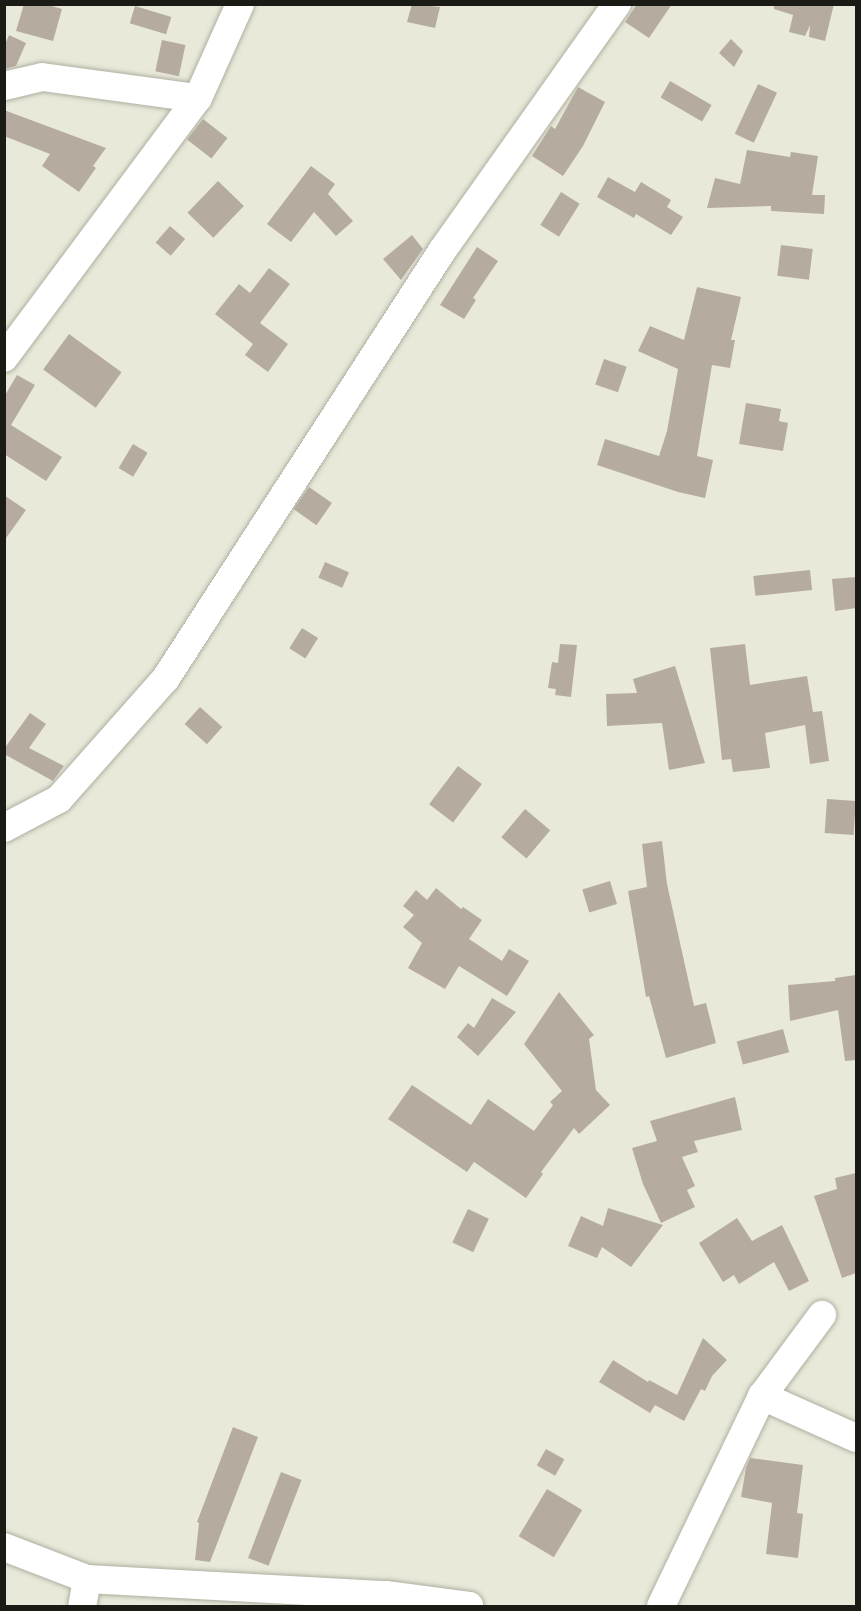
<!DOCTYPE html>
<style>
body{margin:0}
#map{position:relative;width:861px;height:1611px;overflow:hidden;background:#e9e9da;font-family:Raleway,sans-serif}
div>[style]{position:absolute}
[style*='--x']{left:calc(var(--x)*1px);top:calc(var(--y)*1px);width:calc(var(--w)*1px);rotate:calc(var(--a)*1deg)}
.building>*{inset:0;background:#b5ac9f;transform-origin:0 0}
.roads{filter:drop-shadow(0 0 2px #aeafa0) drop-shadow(0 0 2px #aeafa0)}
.minor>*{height:28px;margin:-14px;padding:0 14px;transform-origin:14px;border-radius:14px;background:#fff}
span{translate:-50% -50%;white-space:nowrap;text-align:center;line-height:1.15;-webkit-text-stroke:4.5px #e9e9da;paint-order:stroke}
.frame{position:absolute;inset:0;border:6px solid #1b1b16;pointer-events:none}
</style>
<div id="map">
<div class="building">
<div style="clip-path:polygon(24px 4px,45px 4px,62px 9px,53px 41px,16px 31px)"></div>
<div style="clip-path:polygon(412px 4px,440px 7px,435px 28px,407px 22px)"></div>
<div style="clip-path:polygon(637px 4px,672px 4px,649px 38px,625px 22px)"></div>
<div style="clip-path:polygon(774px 4px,834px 4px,825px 41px,809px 37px,810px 25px,805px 36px,789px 32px,793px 15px,774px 9px)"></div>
<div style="left:135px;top:6px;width:38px;height:18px;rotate:17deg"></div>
<div style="clip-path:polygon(9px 35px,26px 43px,16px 66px,4px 69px,4px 47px)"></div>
<div style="clip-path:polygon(731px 39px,743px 51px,734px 67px,719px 53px)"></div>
<div style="left:162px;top:40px;width:24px;height:32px;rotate:12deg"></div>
<div style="left:670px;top:81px;width:48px;height:19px;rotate:30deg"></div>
<div style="left:758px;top:84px;width:21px;height:55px;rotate:25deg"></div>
<div style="clip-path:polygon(578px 87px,605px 102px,583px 146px,563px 176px,532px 156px,551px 126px,555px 129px)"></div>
<div style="clip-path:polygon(4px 110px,106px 148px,93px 166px,96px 168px,79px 192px,42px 166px,50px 154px,4px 136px)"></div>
<div style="left:203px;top:119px;width:31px;height:26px;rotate:38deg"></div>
<div style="clip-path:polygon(747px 150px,790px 157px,791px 152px,818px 156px,812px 195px,825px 195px,824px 214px,771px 211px,771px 206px,707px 208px,715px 178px,740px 184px)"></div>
<div style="clip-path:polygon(311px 166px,335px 184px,328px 194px,353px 221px,336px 236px,314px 212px,291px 242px,267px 224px)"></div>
<div style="clip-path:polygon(608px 177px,635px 192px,641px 182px,671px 200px,667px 207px,683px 217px,671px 235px,636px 214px,634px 218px,597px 197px)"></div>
<div style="left:218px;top:181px;width:36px;height:44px;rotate:44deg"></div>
<div style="left:561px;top:192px;width:22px;height:39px;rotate:32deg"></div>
<div style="left:170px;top:226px;width:20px;height:22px;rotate:41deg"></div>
<div style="clip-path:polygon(412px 235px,423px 249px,401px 280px,383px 259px)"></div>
<div style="left:781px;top:245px;width:32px;height:31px;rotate:7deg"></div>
<div style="clip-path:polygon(477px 247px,498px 261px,473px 298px,476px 300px,464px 319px,440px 305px)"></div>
<div style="clip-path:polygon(269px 268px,290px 284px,260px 323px,288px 344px,268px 372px,245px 355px,253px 344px,215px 314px,239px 284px,250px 293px)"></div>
<div style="clip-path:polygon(697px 287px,741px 297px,731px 340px,735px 340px,730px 368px,712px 365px,697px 456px,713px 460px,705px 498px,678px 492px,597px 465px,605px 439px,659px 456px,667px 431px,678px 369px,638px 351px,650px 326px,684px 340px)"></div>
<div style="left:69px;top:334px;width:65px;height:44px;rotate:36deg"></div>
<div style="left:604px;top:359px;width:24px;height:27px;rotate:19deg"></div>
<div style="clip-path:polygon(17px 375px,35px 385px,11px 425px,62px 457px,46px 481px,4px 454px,4px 397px)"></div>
<div style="clip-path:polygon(746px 403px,781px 409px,779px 421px,788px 423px,783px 451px,739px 444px)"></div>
<div style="left:133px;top:444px;width:17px;height:28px;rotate:31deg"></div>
<div style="left:309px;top:487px;width:28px;height:27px;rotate:35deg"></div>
<div style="clip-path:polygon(4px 495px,26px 510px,4px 541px)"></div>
<div style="left:325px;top:562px;width:26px;height:17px;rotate:23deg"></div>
<div style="left:810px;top:570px;width:20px;height:57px;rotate:84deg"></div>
<div style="clip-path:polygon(856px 577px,856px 608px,835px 611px,832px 579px)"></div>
<div style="left:302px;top:628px;width:19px;height:24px;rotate:32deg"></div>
<div style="clip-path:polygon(560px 644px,577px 645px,571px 697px,555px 695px,556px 689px,548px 688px,552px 662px,558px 663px)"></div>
<div style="clip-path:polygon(745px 644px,750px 685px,807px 676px,813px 712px,822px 711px,829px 761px,810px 764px,805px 725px,765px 733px,770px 768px,733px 772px,731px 759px,722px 760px,710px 648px)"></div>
<div style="clip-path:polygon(675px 666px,705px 763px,669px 770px,662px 723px,607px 726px,606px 694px,637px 693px,633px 679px)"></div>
<div style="left:200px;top:707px;width:30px;height:23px;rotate:42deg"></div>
<div style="clip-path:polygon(30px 713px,46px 724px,29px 748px,64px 766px,53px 781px,4px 754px,4px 749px)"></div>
<div style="left:458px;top:766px;width:30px;height:48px;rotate:37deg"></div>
<div style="left:827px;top:799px;width:29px;height:34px;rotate:4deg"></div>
<div style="left:525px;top:809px;width:33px;height:37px;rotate:40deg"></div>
<div style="clip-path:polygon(662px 841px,667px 884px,694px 1006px,706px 1003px,716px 1043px,666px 1058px,649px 996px,646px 997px,628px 891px,647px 887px,642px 844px)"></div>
<div style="left:610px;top:881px;width:24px;height:29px;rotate:73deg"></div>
<div style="clip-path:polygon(436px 888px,461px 909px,463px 907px,482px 920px,469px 939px,502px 961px,509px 949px,529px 961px,507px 996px,459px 966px,445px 989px,408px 968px,422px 943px,403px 927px,414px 915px,403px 906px,416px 890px,427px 900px)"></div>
<div style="clip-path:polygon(856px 975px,856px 1060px,845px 1061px,838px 1010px,790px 1021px,788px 985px,835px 981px,835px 978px)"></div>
<div style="clip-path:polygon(559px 992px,594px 1035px,589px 1039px,596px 1090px,610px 1105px,579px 1134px,574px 1128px,541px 1172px,543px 1174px,526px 1198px,474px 1162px,467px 1172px,388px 1119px,412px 1085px,471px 1125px,488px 1099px,534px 1131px,553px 1105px,550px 1102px,562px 1091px,524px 1044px)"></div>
<div style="clip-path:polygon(492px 998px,516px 1012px,478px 1056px,457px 1037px,468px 1023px,474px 1028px)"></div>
<div style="left:783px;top:1029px;width:24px;height:48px;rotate:75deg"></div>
<div style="clip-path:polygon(735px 1097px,742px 1130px,694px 1141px,698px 1152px,682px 1157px,695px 1186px,687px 1190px,695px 1207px,661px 1223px,643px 1184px,632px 1148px,657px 1141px,650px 1121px)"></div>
<div style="clip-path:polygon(856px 1173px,856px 1273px,842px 1278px,814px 1196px,837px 1189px,835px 1178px)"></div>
<div style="clip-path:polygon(608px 1208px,663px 1225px,631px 1267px,602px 1247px,597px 1258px,568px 1246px,581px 1216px,603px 1226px)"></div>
<div style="left:468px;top:1209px;width:23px;height:37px;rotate:25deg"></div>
<div style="clip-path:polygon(737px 1218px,752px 1241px,782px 1225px,809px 1281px,789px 1291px,774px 1262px,739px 1284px,734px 1275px,723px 1282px,699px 1243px)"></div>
<div style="clip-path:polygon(703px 1338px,727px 1360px,712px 1376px,705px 1391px,701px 1389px,684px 1421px,655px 1405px,650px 1413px,599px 1382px,613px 1360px,648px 1382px,649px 1380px,677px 1395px)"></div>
<div style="clip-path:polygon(233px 1427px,258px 1437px,210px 1562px,195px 1560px,199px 1523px,197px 1522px)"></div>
<div style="left:546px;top:1449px;width:21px;height:19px;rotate:29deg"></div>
<div style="clip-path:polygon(750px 1458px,803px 1465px,797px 1513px,803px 1514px,798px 1558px,766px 1554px,772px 1503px,741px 1497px,746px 1468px)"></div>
<div style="left:281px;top:1472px;width:22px;height:92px;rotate:21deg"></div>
<div style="left:547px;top:1489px;width:41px;height:55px;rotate:31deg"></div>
</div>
<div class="roads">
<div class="minor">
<div style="--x:4;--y:86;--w:39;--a:-13"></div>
<div style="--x:42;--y:77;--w:157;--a:7.7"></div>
<div style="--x:4;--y:358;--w:324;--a:-53.3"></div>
<div style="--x:198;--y:98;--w:103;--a:-65.9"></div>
<div style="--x:4;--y:828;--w:62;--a:-27.8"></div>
<div style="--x:59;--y:799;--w:162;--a:-48.5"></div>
<div style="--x:166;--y:678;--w:508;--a:-57.12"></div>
<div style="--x:442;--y:251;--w:303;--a:-54.7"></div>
<div style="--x:762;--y:1396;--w:103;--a:24.1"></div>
<div style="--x:4;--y:1547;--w:89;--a:21.1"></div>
<div style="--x:87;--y:1579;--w:27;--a:100"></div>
<div style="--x:87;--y:1579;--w:299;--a:3.1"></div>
<div style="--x:386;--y:1595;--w:84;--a:7.5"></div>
<div style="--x:661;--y:1606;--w:233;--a:-64.3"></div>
<div style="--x:762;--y:1396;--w:101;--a:-53.5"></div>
</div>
</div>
<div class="frame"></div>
</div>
